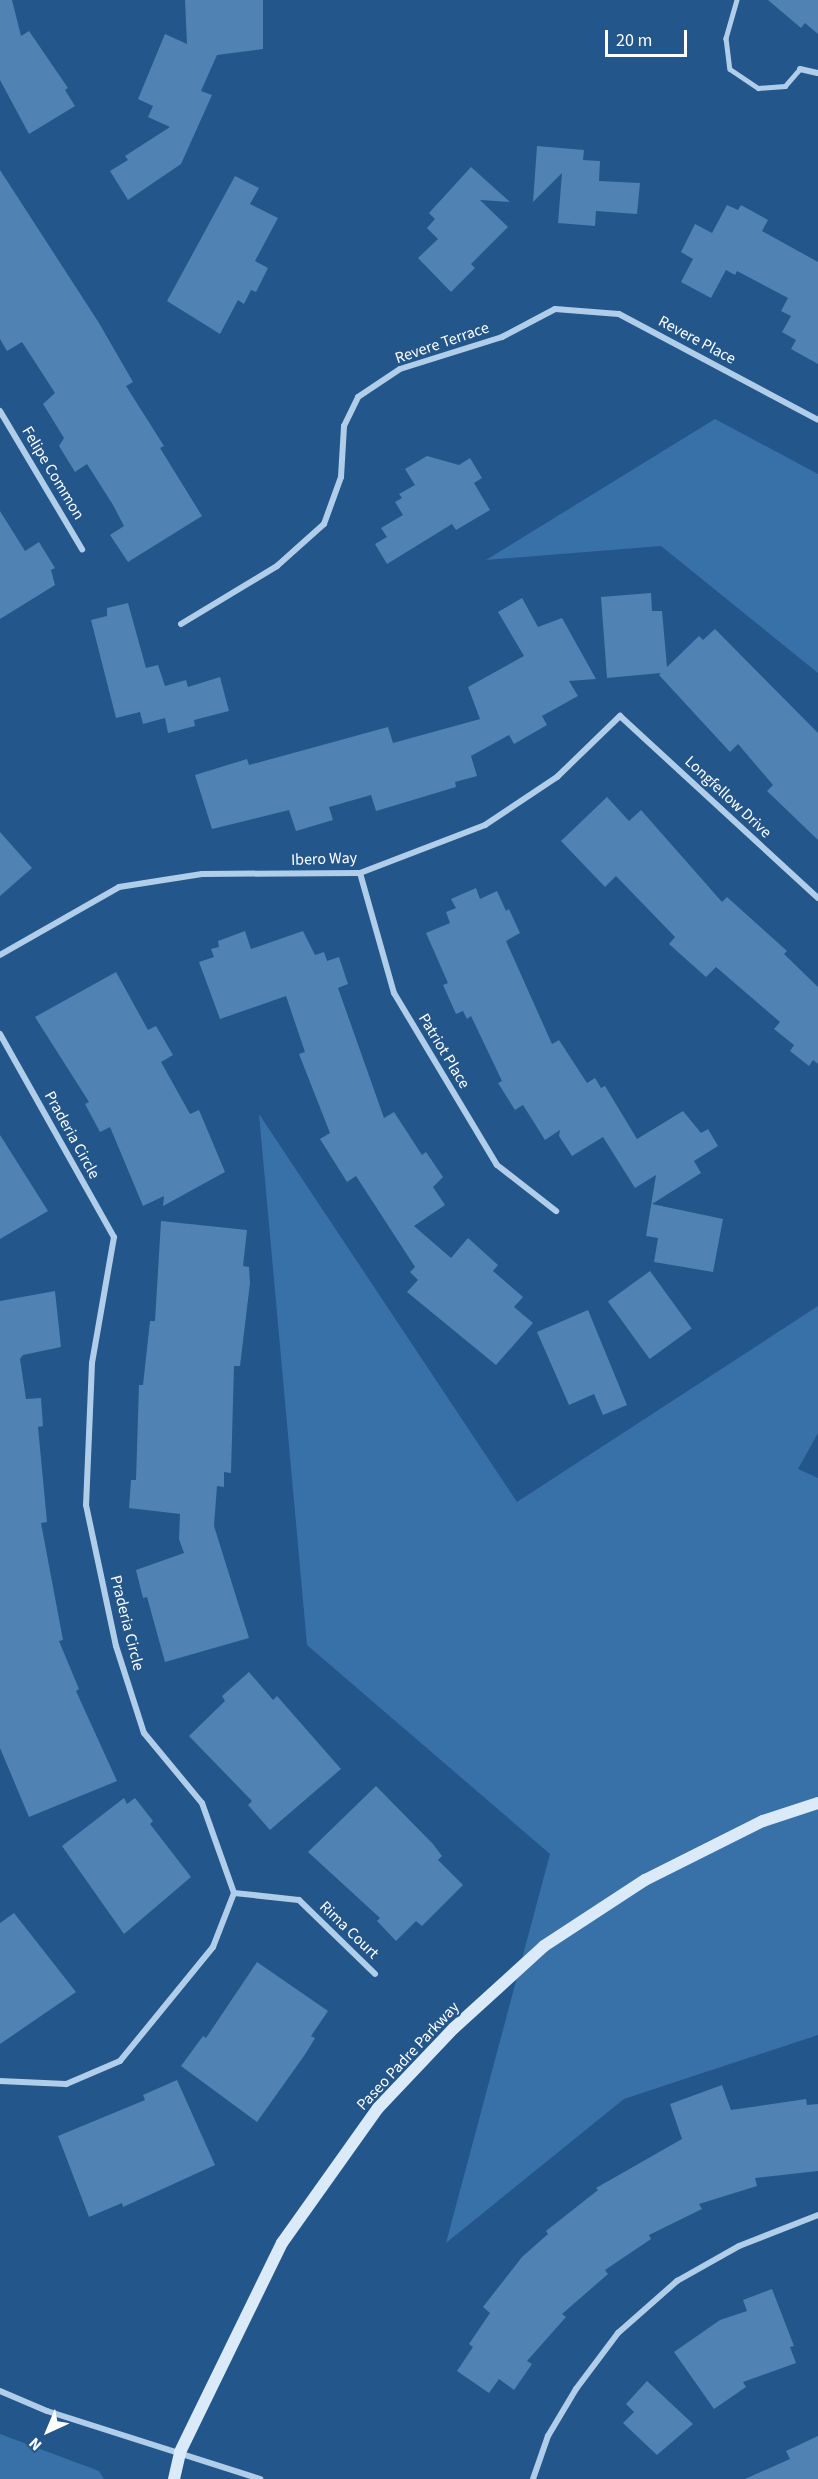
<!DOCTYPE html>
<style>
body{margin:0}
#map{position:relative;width:818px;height:2479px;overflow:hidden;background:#23568a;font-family:"Source Sans 3",sans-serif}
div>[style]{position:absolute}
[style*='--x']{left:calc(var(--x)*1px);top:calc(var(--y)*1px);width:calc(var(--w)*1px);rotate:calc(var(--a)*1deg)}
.green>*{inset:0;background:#3871a7}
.building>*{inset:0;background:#5082b3;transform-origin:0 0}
.service>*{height:4.5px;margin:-2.25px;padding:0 2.25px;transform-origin:2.25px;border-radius:2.25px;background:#b0ceea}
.minor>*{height:6px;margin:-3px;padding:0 3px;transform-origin:3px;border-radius:3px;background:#b0ceea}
.secondary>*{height:12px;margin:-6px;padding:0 6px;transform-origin:6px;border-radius:6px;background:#dbeaf8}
span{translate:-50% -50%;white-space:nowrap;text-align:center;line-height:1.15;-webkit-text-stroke:4.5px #23568a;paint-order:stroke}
.street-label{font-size:16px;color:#fff}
.north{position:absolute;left:18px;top:2401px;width:60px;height:60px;-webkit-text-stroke:4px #23568a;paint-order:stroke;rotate:224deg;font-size:16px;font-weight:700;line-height:24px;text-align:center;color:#fff}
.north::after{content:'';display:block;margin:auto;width:21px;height:27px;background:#fff;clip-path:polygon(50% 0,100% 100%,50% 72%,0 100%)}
.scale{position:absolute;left:605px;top:30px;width:82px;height:27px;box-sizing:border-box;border:3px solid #fff;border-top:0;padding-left:8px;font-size:18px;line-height:21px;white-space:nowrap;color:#fff;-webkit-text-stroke:4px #23568a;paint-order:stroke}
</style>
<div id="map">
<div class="green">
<div style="clip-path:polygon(715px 419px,818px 474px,818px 673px,661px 546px,486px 560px)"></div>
<div style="clip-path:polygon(259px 1114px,517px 1502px,818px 1306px,818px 1433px,798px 1469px,818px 1478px,818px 2035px,624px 2099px,446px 2243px,550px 1854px,307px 1645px)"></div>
<div style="clip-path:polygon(0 2434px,99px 2471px,104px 2479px,0 2479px)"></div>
</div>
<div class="building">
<div style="clip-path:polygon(0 0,12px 0,21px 36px,29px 31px,68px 88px,65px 90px,75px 106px,29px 134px,0 80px)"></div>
<div style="clip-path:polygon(185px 0,263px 0,263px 49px,217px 55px,201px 91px,212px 95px,181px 164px,128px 200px,110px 171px,128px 160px,125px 156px,170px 127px,148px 117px,153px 106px,138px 99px,165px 34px,187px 44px)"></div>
<div style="clip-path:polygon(768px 0,818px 0,818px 34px,805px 23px,801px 28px)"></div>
<div style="clip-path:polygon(537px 146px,584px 150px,583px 160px,600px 161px,599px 181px,640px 183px,637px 214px,596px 211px,595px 226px,558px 223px,562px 173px,533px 202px)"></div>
<div style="clip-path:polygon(471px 167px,510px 202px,480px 200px,508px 227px,471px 264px,475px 268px,451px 292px,418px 258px,438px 239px,427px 228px,435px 219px,429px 213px)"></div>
<div style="clip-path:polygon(0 170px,99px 323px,133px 382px,126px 386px,164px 446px,160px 448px,202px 516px,128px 562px,110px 535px,124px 526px,113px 505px,87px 464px,75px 472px,59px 446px,64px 438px,43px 404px,55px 393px,22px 342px,7px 351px,0 339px)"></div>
<div style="clip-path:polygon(235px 176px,259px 188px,250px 204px,278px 218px,255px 261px,268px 268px,256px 292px,251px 290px,244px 304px,238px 300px,220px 334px,167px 301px)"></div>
<div style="clip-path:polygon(727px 205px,738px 210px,741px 205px,768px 220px,762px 231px,818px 262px,818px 364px,791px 349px,796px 340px,782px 332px,791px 316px,781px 311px,788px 298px,737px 271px,735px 275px,726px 270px,711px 298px,681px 282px,693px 259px,681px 252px,695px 224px,712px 233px)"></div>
<div style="clip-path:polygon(427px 456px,459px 465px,470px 458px,482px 478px,474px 483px,490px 510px,456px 530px,452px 524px,387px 564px,375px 544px,387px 537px,381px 528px,403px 515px,395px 502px,402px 498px,399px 494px,415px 485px,405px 469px)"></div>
<div style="clip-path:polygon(0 511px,25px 551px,39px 542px,55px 568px,51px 570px,55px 585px,0 619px)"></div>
<div style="clip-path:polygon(651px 593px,652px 611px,662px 611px,667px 667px,699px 636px,703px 640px,715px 629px,818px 733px,818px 840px,767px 791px,773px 785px,738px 744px,730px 752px,659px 675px,661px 673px,607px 678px,601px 597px)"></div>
<div style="clip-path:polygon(522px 598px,538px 627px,562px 618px,596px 679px,569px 681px,578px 696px,542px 716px,547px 725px,514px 744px,509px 735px,471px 756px,477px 776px,455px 782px,456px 787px,376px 811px,371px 795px,329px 807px,333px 820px,296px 831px,289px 810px,212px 829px,195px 775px,247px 759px,249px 765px,388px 727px,393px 743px,480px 719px,468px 687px,524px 656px,498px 612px)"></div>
<div style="clip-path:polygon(128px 603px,146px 668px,158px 665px,165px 686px,186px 680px,188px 687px,220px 677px,229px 711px,194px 720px,195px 726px,168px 733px,165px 718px,143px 724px,140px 712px,116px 718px,91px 620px,107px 616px,107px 608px)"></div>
<div style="clip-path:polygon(607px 797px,629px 821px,641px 810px,722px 902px,727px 897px,787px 951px,784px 954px,818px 987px,818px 1064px,813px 1060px,809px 1066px,790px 1051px,794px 1045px,774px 1029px,780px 1022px,716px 967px,706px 977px,669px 944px,675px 937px,616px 876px,605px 887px,561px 841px)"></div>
<div style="clip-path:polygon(0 832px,32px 868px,0 896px)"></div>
<div style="clip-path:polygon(476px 888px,480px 899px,497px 891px,506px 911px,509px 909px,520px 933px,506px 941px,552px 1044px,559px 1040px,587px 1083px,595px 1078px,601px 1088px,605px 1086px,637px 1139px,683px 1111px,701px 1133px,708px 1129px,718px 1146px,694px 1161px,701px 1173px,652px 1204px,723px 1219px,713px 1272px,654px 1262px,658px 1238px,646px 1236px,656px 1175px,635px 1188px,603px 1137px,572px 1156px,559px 1136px,560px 1130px,545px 1140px,523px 1105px,515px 1110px,498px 1083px,502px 1081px,471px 1016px,467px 1019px,463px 1011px,456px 1014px,443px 985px,448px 983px,426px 933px,450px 923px,446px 912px,456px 908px,451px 899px)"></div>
<div style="clip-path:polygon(245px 931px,251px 949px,303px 931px,315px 955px,324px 952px,327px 961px,339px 957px,348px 984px,338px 988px,384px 1118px,394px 1112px,422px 1155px,426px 1152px,443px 1177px,433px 1187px,445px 1205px,414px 1226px,451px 1258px,468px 1238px,498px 1265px,493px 1271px,523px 1297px,514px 1307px,533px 1323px,496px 1365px,407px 1292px,418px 1280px,410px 1272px,415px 1267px,356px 1176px,347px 1182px,320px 1139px,330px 1133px,299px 1054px,305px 1052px,286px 996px,220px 1019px,199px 962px,214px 957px,211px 949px,219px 947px,218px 941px)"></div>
<div style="clip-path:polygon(116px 972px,148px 1030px,156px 1026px,173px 1055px,161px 1062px,190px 1114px,199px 1110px,225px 1172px,163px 1206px,164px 1196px,143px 1206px,110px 1127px,100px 1132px,85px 1104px,89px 1102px,35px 1017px)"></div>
<div style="clip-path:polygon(0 1135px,48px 1211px,0 1239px)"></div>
<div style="clip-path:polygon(161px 1221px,247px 1230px,243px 1266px,249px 1267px,250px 1283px,240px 1366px,234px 1366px,231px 1473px,224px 1472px,224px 1487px,217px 1486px,214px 1526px,249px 1638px,165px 1662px,147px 1597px,143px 1598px,136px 1570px,184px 1553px,179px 1539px,180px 1514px,129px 1508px,131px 1480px,136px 1480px,139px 1385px,143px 1385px,150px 1321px,155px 1321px)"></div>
<div style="left:650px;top:1271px;width:71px;height:52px;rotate:54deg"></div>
<div style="clip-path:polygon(55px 1291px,61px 1347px,23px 1355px,20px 1359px,26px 1399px,41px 1398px,43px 1426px,38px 1427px,47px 1522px,41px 1523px,63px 1640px,59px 1641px,79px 1689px,76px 1691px,117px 1781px,29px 1817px,0 1748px,0 1301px)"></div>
<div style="clip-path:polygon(588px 1310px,627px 1405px,603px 1415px,594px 1394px,569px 1405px,537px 1332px)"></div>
<div style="clip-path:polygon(249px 1672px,273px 1700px,277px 1696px,341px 1769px,270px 1830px,248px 1805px,252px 1801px,189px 1736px,225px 1701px,222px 1696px)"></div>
<div style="clip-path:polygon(376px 1786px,433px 1844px,442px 1856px,438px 1860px,463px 1885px,422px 1926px,416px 1921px,396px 1941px,377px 1921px,380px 1918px,308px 1852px)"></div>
<div style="clip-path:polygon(124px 1798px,127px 1804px,135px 1798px,153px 1821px,150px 1824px,191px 1877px,124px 1934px,62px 1846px)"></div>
<div style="clip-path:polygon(14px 1913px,76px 1992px,0 2044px,0 1923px)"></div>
<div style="clip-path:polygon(257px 1962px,328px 2011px,311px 2036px,315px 2038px,306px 2053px,257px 2122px,181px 2066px,203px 2036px,206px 2038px)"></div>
<div style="clip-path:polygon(177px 2080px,215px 2165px,123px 2207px,122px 2203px,89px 2217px,58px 2136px,145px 2100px,143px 2095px)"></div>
<div style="clip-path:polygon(722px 2085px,731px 2110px,806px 2099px,807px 2105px,818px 2104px,818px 2171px,755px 2178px,757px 2186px,699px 2204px,702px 2209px,649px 2235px,651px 2239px,605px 2270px,608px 2274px,562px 2314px,566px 2317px,527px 2361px,532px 2364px,514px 2390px,499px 2379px,489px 2393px,457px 2371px,473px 2347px,469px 2344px,490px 2313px,483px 2307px,522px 2257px,548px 2234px,546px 2231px,598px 2190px,596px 2188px,682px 2139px,670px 2104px)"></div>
<div style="clip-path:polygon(772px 2289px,794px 2346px,790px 2347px,796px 2363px,743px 2382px,746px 2387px,714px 2409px,674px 2352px,720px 2320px,747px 2311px,743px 2300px)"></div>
<div style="clip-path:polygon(647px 2381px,693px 2424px,657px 2455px,623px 2423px,634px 2412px,626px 2404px)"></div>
<div style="clip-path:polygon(818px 2436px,818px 2479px,745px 2479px,790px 2459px,786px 2451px)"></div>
</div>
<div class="service">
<div style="--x:737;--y:0;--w:40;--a:106"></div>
<div style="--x:726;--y:38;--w:31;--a:83"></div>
<div style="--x:730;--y:69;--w:34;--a:34"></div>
<div style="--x:758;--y:88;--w:27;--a:-4"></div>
<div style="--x:785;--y:86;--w:23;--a:-49"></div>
</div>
<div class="minor">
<div style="--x:800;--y:69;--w:18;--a:13"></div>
<div style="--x:0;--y:411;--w:161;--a:59.3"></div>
<div style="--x:181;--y:624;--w:112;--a:-31.1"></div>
<div style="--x:277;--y:566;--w:63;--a:-41.8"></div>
<div style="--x:324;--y:524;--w:50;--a:-70.1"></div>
<div style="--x:341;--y:477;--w:51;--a:-86.6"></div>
<div style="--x:344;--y:426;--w:32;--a:-64"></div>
<div style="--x:358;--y:397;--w:50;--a:-33.7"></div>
<div style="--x:400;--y:369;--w:107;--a:-17.4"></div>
<div style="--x:502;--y:337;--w:60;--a:-27.8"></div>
<div style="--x:555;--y:309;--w:64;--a:4.5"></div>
<div style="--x:619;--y:314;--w:225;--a:28"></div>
<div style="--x:360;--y:873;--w:125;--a:74.2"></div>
<div style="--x:394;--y:993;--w:200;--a:59.1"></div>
<div style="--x:497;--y:1165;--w:75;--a:37.9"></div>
<div style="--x:0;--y:955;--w:137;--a:-29.7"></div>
<div style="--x:119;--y:887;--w:84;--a:-8.9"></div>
<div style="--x:202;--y:874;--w:158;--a:-0.4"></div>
<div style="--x:360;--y:873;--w:134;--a:-21"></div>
<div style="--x:485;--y:825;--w:87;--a:-33.7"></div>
<div style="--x:557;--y:777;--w:88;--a:-44.1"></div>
<div style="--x:620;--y:716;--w:269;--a:42.6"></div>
<div style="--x:0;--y:1034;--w:233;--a:60.7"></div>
<div style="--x:114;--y:1237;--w:128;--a:99.9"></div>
<div style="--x:92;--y:1363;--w:142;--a:92.4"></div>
<div style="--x:86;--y:1505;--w:144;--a:78"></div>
<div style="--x:116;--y:1646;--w:91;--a:72.2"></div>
<div style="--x:144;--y:1733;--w:91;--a:50.4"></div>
<div style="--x:202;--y:1803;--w:96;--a:70.4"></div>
<div style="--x:234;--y:1893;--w:58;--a:111.3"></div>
<div style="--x:213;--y:1947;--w:147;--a:129.2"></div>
<div style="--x:120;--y:2061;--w:59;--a:156.9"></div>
<div style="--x:66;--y:2084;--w:66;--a:-177.4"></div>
<div style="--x:234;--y:1893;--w:65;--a:6.1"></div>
<div style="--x:299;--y:1900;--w:106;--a:44.2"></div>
<div style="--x:0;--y:2391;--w:51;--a:23.1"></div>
<div style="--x:47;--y:2411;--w:224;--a:17.7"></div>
<div style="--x:533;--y:2479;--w:46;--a:-70.8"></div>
<div style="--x:548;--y:2436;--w:55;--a:-59.2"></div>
<div style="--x:576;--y:2389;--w:70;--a:-53.1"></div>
<div style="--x:618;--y:2333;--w:79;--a:-41.4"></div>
<div style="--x:677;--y:2281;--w:71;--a:-29.4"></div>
<div style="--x:739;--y:2246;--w:85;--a:-21.4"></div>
</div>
<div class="secondary">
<div style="--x:174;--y:2479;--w:28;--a:-77"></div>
<div style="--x:180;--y:2452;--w:233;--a:-64"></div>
<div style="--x:282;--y:2243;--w:166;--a:-54.6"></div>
<div style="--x:378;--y:2108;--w:110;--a:-46.5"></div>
<div style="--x:454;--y:2028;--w:122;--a:-42.3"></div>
<div style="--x:544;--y:1946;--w:121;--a:-33.2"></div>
<div style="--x:645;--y:1880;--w:132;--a:-26.6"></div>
<div style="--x:763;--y:1821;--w:58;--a:-18.1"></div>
</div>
<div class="street-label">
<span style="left:697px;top:340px;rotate:28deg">Revere Place</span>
<span style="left:442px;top:343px;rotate:-19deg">Revere Terrace</span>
<span style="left:53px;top:473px;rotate:59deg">Felipe Common</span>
<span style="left:728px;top:797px;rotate:43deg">Longfellow Drive</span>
<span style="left:324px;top:859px;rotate:-2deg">Ibero Way</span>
<span style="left:444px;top:1051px;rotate:59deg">Patriot Place</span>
<span style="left:72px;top:1135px;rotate:61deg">Praderia Circle</span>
<span style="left:127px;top:1623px;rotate:76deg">Praderia Circle</span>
<span style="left:349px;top:1930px;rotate:44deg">Rima Court</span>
<span style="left:408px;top:2056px;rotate:-47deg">Paseo Padre Parkway</span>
</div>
<div class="north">N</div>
<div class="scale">20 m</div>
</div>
